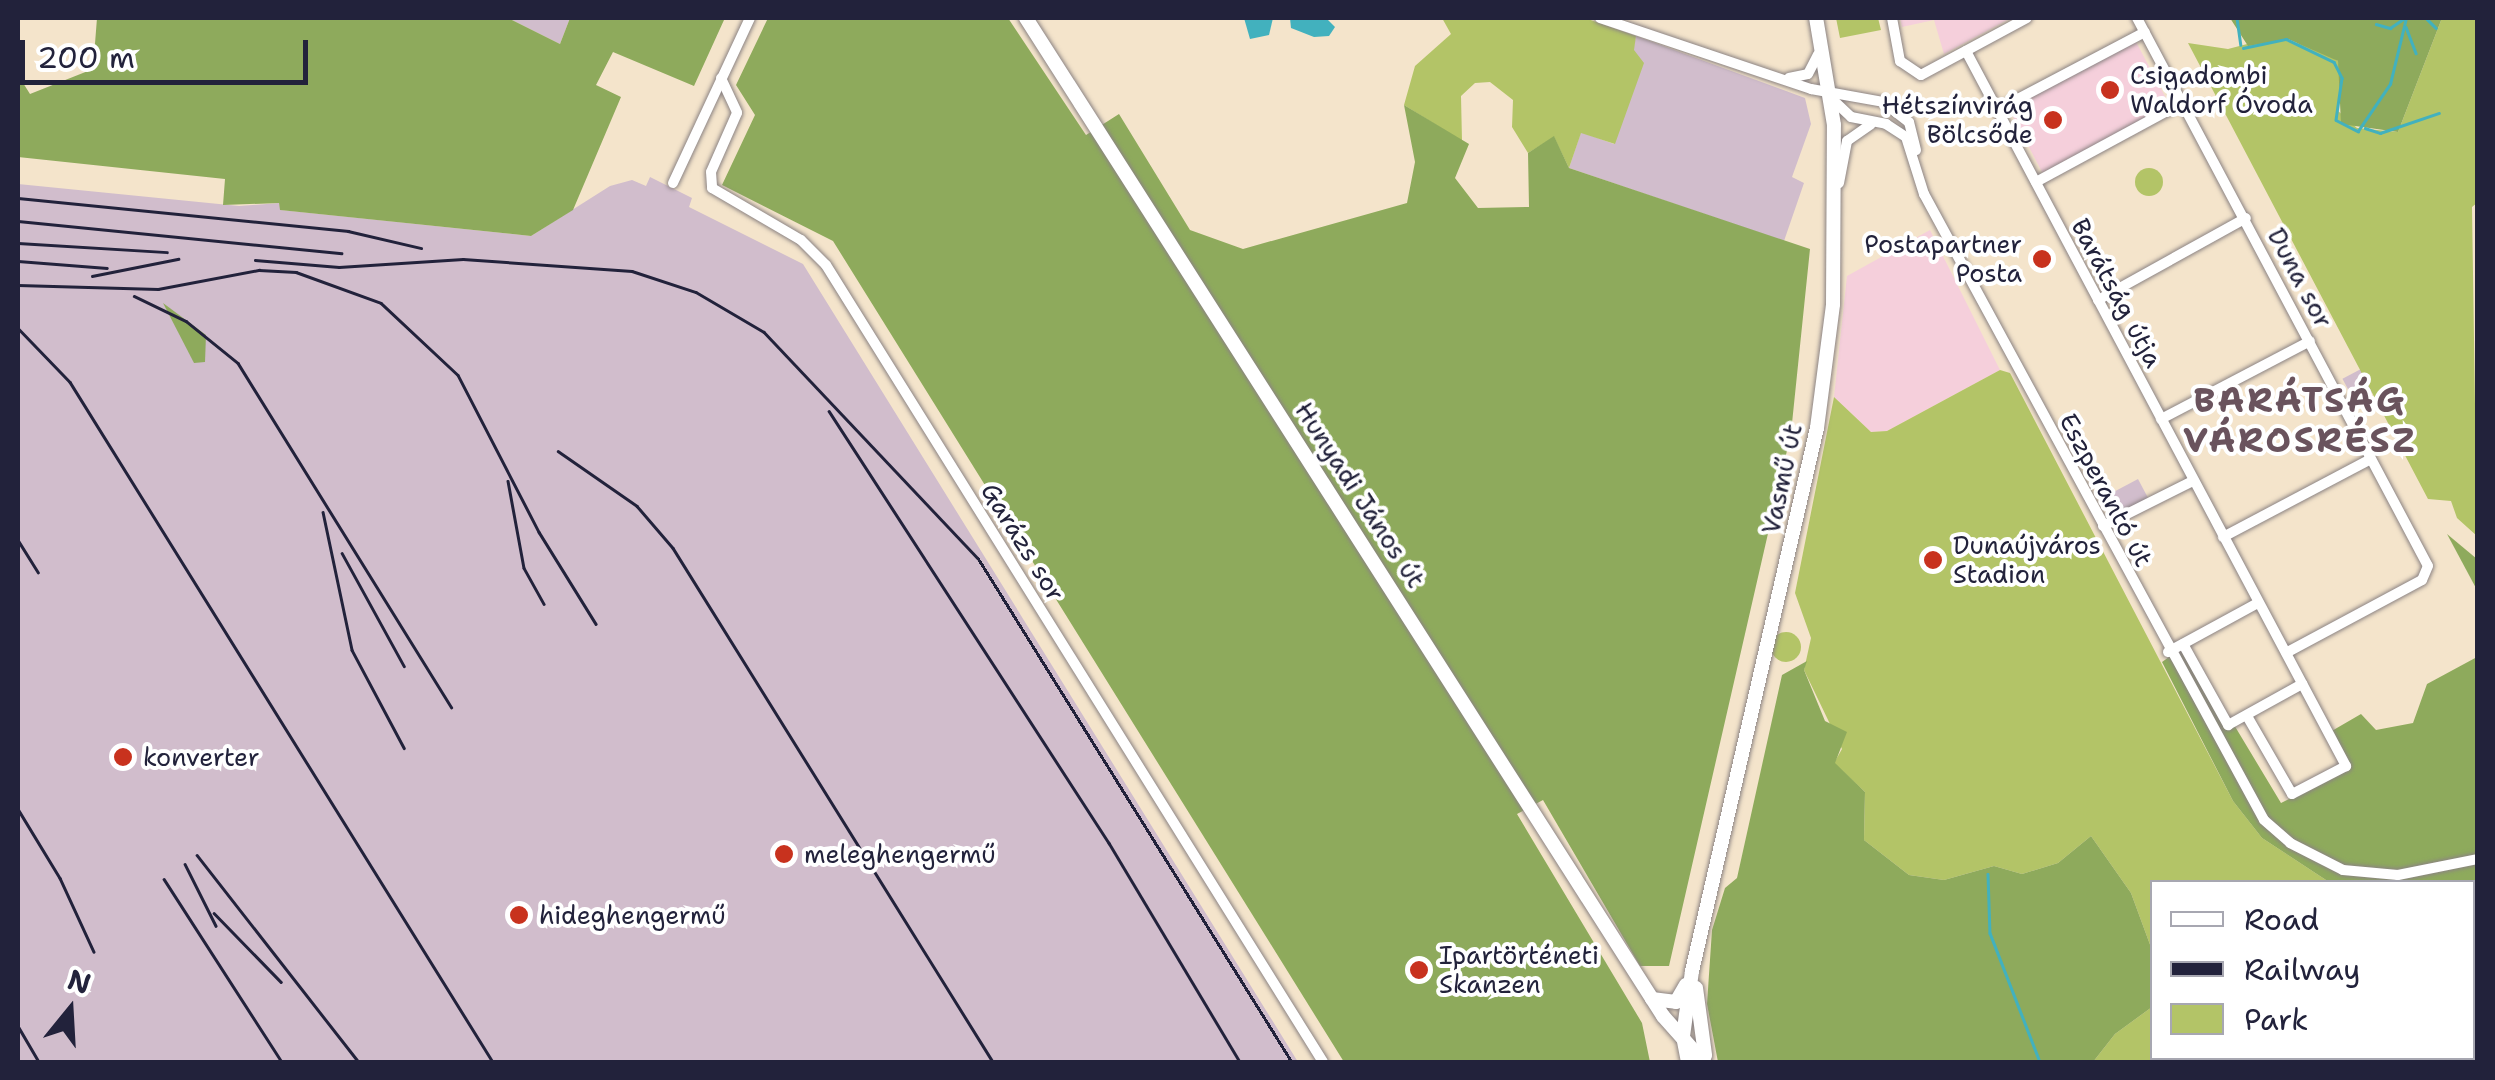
<!DOCTYPE html>
<meta charset="utf-8">
<style>
body{margin:0}
#map{position:relative;width:2495px;height:1080px;overflow:hidden;background:#f4e4cb;font-family:"Shantell Sans",sans-serif}
div>[style]{position:absolute}
[style*='--x']{left:calc(var(--x)*1px);top:calc(var(--y)*1px);width:calc(var(--w)*1px);rotate:calc(var(--a)*1deg)}
.built>*{inset:0;background:#f5cfdb;transform-origin:0 0}
.industrial>*{inset:0;background:#d1bdcc;transform-origin:0 0}
.green>*{inset:0;background:#b3c467}
.round{border-radius:50%}
.forest>*{inset:0;background:#8eaa5c}
.water>*{inset:0;background:#42b1be}
.stream>*{height:2.5px;margin:-1.25px;padding:0 1.25px;transform-origin:1.25px;border-radius:1.25px;background:#42b1be}
.roads{filter:drop-shadow(0 0 2px #8b8383) drop-shadow(0 0 2px #8b8383)}
.street>*{height:10px;margin:-5px;padding:0 5px;transform-origin:5px;border-radius:5px;background:#fff}
.secondary>*{height:14px;margin:-7px;padding:0 7px;transform-origin:7px;border-radius:7px;background:#fff}
.rail>*{height:2.5px;margin:-1.25px;padding:0 1.25px;transform-origin:1.25px;border-radius:1.25px;background:#22223b}
.dots>*{width:28px;height:28px;translate:-50% -50%;box-sizing:border-box;border:5px solid #fff;border-radius:50%}
span{translate:-50% -50%;white-space:nowrap;text-align:center;line-height:1.15;-webkit-text-stroke:8px #fff;paint-order:stroke}
.poi-label{font-size:25px;color:#22223b}
.left{translate:0 -50%;text-align:left}
.right{translate:-100% -50%;text-align:right}
.street-label{font-size:25px;color:#22223b}
.district-label{font-size:35px;color:#6a535d;font-weight:700;letter-spacing:2.5px}
.frame{position:absolute;inset:0;border:20px solid #22223b;pointer-events:none}
.legend{position:absolute;left:2150px;top:880px;width:325px;height:180px;box-sizing:border-box;background:#fff;border:2px solid #a7a7b1;margin:0;padding:12px 18px;list-style:none;font-size:30px;color:#22223b}
.legend li{display:flex;align-items:center;gap:20px;height:50px}
.legend b{width:50px;border:2px solid #a7a7b1}
.north{position:absolute;left:20px;top:960px;width:100px;height:100px;-webkit-text-stroke:8px #fff;paint-order:stroke;rotate:18deg;font-size:28px;font-weight:700;line-height:40px;text-align:center;color:#22223b}
.north::after{content:'';display:block;margin:auto;width:35px;height:45px;background:#22223b;clip-path:polygon(50% 0,100% 100%,50% 72%,0 100%)}
.scale{position:absolute;left:20px;top:40px;width:288px;height:45px;box-sizing:border-box;border:5px solid #22223b;border-top:0;padding-left:12px;font-size:30px;line-height:35px;white-space:nowrap;color:#22223b;-webkit-text-stroke:8px #fff;paint-order:stroke}
</style>
<div id="map">
<div class="built">
<div style="clip-path:polygon(1900px 18px,2011px 18px,1944px 54px,1934px 20px,1902px 27px)"></div>
<div style="left:2135px;top:40px;width:74px;height:144px;rotate:62deg"></div>
<div style="clip-path:polygon(1930px 230px,2000px 370px,1887px 431px,1871px 432px,1834px 397px,1847px 276px)"></div>
</div>
<div class="industrial">
<div style="clip-path:polygon(508px 18px,570px 18px,560px 44px)"></div>
<div style="clip-path:polygon(1636px 36px,1805px 98px,1811px 124px,1792px 177px,1804px 183px,1784px 241px,1569px 168px,1581px 132px,1614px 144px)"></div>
<div style="clip-path:polygon(650px 177px,692px 198px,689px 207px,803px 264px,1298px 1062px,18px 1062px,18px 184px,239px 206px,279px 203px,281px 210px,531px 236px,610px 186px,632px 180px,646px 186px)"></div>
<div style="left:2361px;top:369px;width:26px;height:21px;rotate:62deg"></div>
<div style="left:2138px;top:479px;width:24px;height:41px;rotate:62deg"></div>
</div>
<div class="green">
<div style="clip-path:polygon(1442px 18px,1585px 18px,1636px 36px,1634px 50px,1644px 63px,1615px 144px,1581px 133px,1569px 168px,1554px 137px,1528px 153px,1512px 127px,1513px 100px,1490px 82px,1475px 83px,1461px 96px,1462px 141px,1404px 105px,1415px 66px,1451px 34px)"></div>
<div style="clip-path:polygon(1836px 18px,1878px 18px,1881px 30px,1840px 38px)"></div>
<div style="clip-path:polygon(2442px 18px,2477px 18px,2478px 202px,2472px 207px,2477px 536px,2457px 518px,2451px 501px,2428px 499px,2188px 43px,2228px 49px,2270px 38px,2314px 46px,2338px 61px,2343px 78px,2337px 110px,2357px 128px,2398px 132px)"></div>
<div class="round" style="left:2135px;top:168px;width:28px;height:28px"></div>
<div style="clip-path:polygon(2000px 370px,2010px 373px,2233px 801px,2262px 838px,2329px 882px,2152px 882px,2152px 950px,2131px 893px,2091px 836px,2058px 863px,2022px 874px,1994px 866px,1944px 880px,1909px 875px,1864px 840px,1865px 792px,1834px 763px,1842px 749px,1804px 670px,1811px 638px,1795px 593px,1834px 397px,1871px 432px,1887px 431px)"></div>
<div class="round" style="left:1771px;top:632px;width:30px;height:30px"></div>
<div style="clip-path:polygon(2472px 892px,2478px 892px,2477px 1055px,2472px 1055px)"></div>
<div style="clip-path:polygon(2152px 1007px,2152px 1058px,2385px 1058px,2093px 1062px,2115px 1034px)"></div>
</div>
<div class="forest">
<div style="clip-path:polygon(97px 18px,508px 18px,560px 44px,570px 18px,724px 20px,694px 86px,613px 52px,596px 85px,621px 97px,573px 210px,531px 236px,280px 210px,279px 203px,223px 205px,225px 179px,18px 157px,18px 75px,30px 94px,93px 69px)"></div>
<div style="clip-path:polygon(768px 18px,1008px 18px,1086px 135px,1119px 114px,1190px 230px,1243px 249px,1407px 203px,1415px 162px,1404px 105px,1469px 144px,1455px 178px,1478px 208px,1529px 207px,1528px 153px,1554px 136px,1569px 168px,1810px 249px,1791px 433px,1669px 966px,1640px 966px,1543px 800px,1517px 814px,1642px 1023px,1650px 1062px,1344px 1062px,833px 241px,722px 185px,755px 115px,736px 85px)"></div>
<div style="clip-path:polygon(2230px 18px,2442px 18px,2398px 132px,2341px 124px,2338px 61px,2288px 39px,2248px 46px)"></div>
<div style="clip-path:polygon(163px 303px,206px 335px,205px 362px,194px 363px)"></div>
<div style="clip-path:polygon(2447px 534px,2477px 559px,2477px 590px)"></div>
<div style="clip-path:polygon(2186px 645px,2281px 803px,2349px 769px,2330px 732px,2361px 714px,2376px 730px,2413px 723px,2427px 684px,2477px 657px,2477px 892px,2472px 882px,2329px 882px,2262px 838px,2233px 801px,2162px 662px)"></div>
<div style="clip-path:polygon(1807px 661px,1804px 670px,1825px 721px,1847px 732px,1835px 763px,1865px 792px,1864px 840px,1909px 875px,1944px 880px,1994px 866px,2022px 874px,2058px 863px,2091px 836px,2131px 893px,2152px 950px,2152px 1007px,2115px 1034px,2093px 1062px,1718px 1062px,1707px 1004px,1712px 930px,1725px 888px,1737px 878px,1782px 675px)"></div>
<div style="clip-path:polygon(2477px 1055px,2477px 1062px,2381px 1062px,2385px 1058px)"></div>
</div>
<div class="water">
<div style="clip-path:polygon(1244px 18px,1273px 18px,1269px 35px,1250px 39px)"></div>
<div style="clip-path:polygon(1290px 18px,1326px 18px,1335px 27px,1329px 36px,1314px 37px,1291px 28px)"></div>
</div>
<div class="stream">
<div style="--x:2237;--y:18;--w:27;--a:82"></div>
<div style="--x:2426;--y:18;--w:14;--a:45"></div>
<div style="--x:2376;--y:24;--w:15;--a:16"></div>
<div style="--x:2390;--y:28;--w:18;--a:-34"></div>
<div style="--x:2406;--y:27;--w:28;--a:69"></div>
<div style="--x:2243;--y:48;--w:44;--a:-11.8"></div>
<div style="--x:2286;--y:39;--w:53;--a:25.6"></div>
<div style="--x:2334;--y:62;--w:18;--a:63"></div>
<div style="--x:2342;--y:78;--w:42;--a:98.1"></div>
<div style="--x:2336;--y:120;--w:25;--a:27"></div>
<div style="--x:2358;--y:131;--w:57;--a:-55.8"></div>
<div style="--x:2390;--y:84;--w:68;--a:-76.4"></div>
<div style="--x:2365;--y:128;--w:16;--a:18"></div>
<div style="--x:2380;--y:133;--w:62;--a:-18.7"></div>
<div style="--x:1988;--y:874;--w:59;--a:88.1"></div>
<div style="--x:1990;--y:933;--w:138;--a:68.8"></div>
</div>
<div class="roads">
<div class="street">
<div style="--x:1600;--y:18;--w:223;--a:18.6"></div>
<div style="--x:1811;--y:89;--w:73;--a:10.2"></div>
<div style="--x:1883;--y:102;--w:33;--a:38"></div>
<div style="--x:1909;--y:122;--w:29;--a:76"></div>
<div style="--x:1892;--y:18;--w:44;--a:79.5"></div>
<div style="--x:1900;--y:61;--w:25;--a:34"></div>
<div style="--x:1921;--y:75;--w:120;--a:-28.3"></div>
<div style="--x:2137;--y:18;--w:620;--a:62.03"></div>
<div style="--x:2428;--y:566;--w:15;--a:113"></div>
<div style="--x:2422;--y:580;--w:154;--a:151.8"></div>
<div style="--x:1966;--y:51;--w:810;--a:62.01"></div>
<div style="--x:2346;--y:766;--w:61;--a:152.6"></div>
<div style="--x:2292;--y:794;--w:90;--a:-120"></div>
<div style="--x:721;--y:78;--w:38;--a:65"></div>
<div style="--x:737;--y:113;--w:64;--a:113.8"></div>
<div style="--x:711;--y:172;--w:16;--a:86"></div>
<div style="--x:712;--y:188;--w:103;--a:30.3"></div>
<div style="--x:801;--y:240;--w:35;--a:45"></div>
<div style="--x:826;--y:265;--w:939;--a:58.05"></div>
<div style="--x:1789;--y:78;--w:19;--a:-12"></div>
<div style="--x:1808;--y:74;--w:22;--a:-63"></div>
<div style="--x:1833;--y:100;--w:25;--a:43"></div>
<div style="--x:1851;--y:117;--w:36;--a:11"></div>
<div style="--x:1886;--y:124;--w:24;--a:33"></div>
<div style="--x:1906;--y:137;--w:60;--a:72.5"></div>
<div style="--x:1924;--y:194;--w:712;--a:61.49"></div>
<div style="--x:2264;--y:820;--w:35;--a:41"></div>
<div style="--x:2290;--y:843;--w:59;--a:27"></div>
<div style="--x:2343;--y:870;--w:55;--a:5.2"></div>
<div style="--x:2398;--y:875;--w:82;--a:-11.3"></div>
<div style="--x:1997;--y:110;--w:167;--a:-27.8"></div>
<div style="--x:2036;--y:182;--w:168;--a:-28.4"></div>
<div style="--x:673;--y:183;--w:182;--a:-65"></div>
<div style="--x:1839;--y:183;--w:43;--a:-79.2"></div>
<div style="--x:1847;--y:141;--w:29;--a:-35"></div>
<div style="--x:2098;--y:300;--w:169;--a:-29"></div>
<div style="--x:2161;--y:419;--w:168;--a:-27.6"></div>
<div style="--x:2103;--y:526;--w:101;--a:-26.6"></div>
<div style="--x:2223;--y:537;--w:167;--a:-27.8"></div>
<div style="--x:2183;--y:644;--w:93;--a:60.9"></div>
<div style="--x:2228;--y:725;--w:85;--a:-29"></div>
<div style="--x:2168;--y:652;--w:102;--a:-28.6"></div>
</div>
<div class="secondary">
<div style="--x:1026;--y:18;--w:1184;--a:57.45"></div>
<div style="--x:1663;--y:1016;--w:62;--a:48.3"></div>
<div style="--x:1696;--y:988;--w:68;--a:82.3"></div>
<div style="--x:1652;--y:999;--w:24;--a:7"></div>
<div style="--x:1676;--y:1002;--w:20;--a:-60"></div>
<div style="--x:1688;--y:1062;--w:26;--a:-101"></div>
<div style="--x:1683;--y:1036;--w:66;--a:-82.1"></div>
<div style="--x:1692;--y:971;--w:557;--a:-77.04"></div>
<div style="--x:1817;--y:428;--w:125;--a:-82.6"></div>
<div style="--x:1833;--y:304;--w:179;--a:-89.7"></div>
<div style="--x:1834;--y:125;--w:109;--a:-99.5"></div>
</div>
</div>
<div class="rail">
<div style="--x:18;--y:198;--w:332;--a:5.7"></div>
<div style="--x:348;--y:231;--w:75;--a:13.1"></div>
<div style="--x:18;--y:221;--w:325;--a:5.7"></div>
<div style="--x:18;--y:243;--w:149;--a:3.5"></div>
<div style="--x:255;--y:260;--w:84;--a:4.8"></div>
<div style="--x:339;--y:267;--w:124;--a:-3.7"></div>
<div style="--x:463;--y:259;--w:169;--a:4.1"></div>
<div style="--x:632;--y:271;--w:67;--a:18.2"></div>
<div style="--x:696;--y:292;--w:79;--a:30.5"></div>
<div style="--x:764;--y:332;--w:311;--a:46.6"></div>
<div style="--x:978;--y:558;--w:594;--a:58.08"></div>
<div style="--x:18;--y:261;--w:89;--a:4.5"></div>
<div style="--x:92;--y:276;--w:88;--a:-11.2"></div>
<div style="--x:18;--y:285;--w:140;--a:1.6"></div>
<div style="--x:158;--y:289;--w:103;--a:-10.7"></div>
<div style="--x:259;--y:270;--w:37;--a:3"></div>
<div style="--x:296;--y:272;--w:90;--a:20"></div>
<div style="--x:381;--y:303;--w:105;--a:43.1"></div>
<div style="--x:458;--y:375;--w:177;--a:62.7"></div>
<div style="--x:539;--y:532;--w:108;--a:58.2"></div>
<div style="--x:134;--y:296;--w:58;--a:25.7"></div>
<div style="--x:186;--y:321;--w:67;--a:38.9"></div>
<div style="--x:238;--y:363;--w:405;--a:58.2"></div>
<div style="--x:18;--y:328;--w:75;--a:46.1"></div>
<div style="--x:70;--y:382;--w:801;--a:58.12"></div>
<div style="--x:829;--y:411;--w:515;--a:57.05"></div>
<div style="--x:1109;--y:843;--w:255;--a:59.1"></div>
<div style="--x:558;--y:451;--w:96;--a:34.8"></div>
<div style="--x:637;--y:506;--w:55;--a:49.4"></div>
<div style="--x:673;--y:548;--w:605;--a:58.09"></div>
<div style="--x:508;--y:481;--w:88;--a:79.6"></div>
<div style="--x:524;--y:568;--w:41;--a:60.9"></div>
<div style="--x:323;--y:512;--w:141;--a:78.1"></div>
<div style="--x:352;--y:650;--w:111;--a:62"></div>
<div style="--x:18;--y:540;--w:38;--a:58"></div>
<div style="--x:342;--y:553;--w:129;--a:61.2"></div>
<div style="--x:18;--y:809;--w:81;--a:58.7"></div>
<div style="--x:60;--y:878;--w:81;--a:65.3"></div>
<div style="--x:197;--y:855;--w:263;--a:52"></div>
<div style="--x:185;--y:864;--w:69;--a:63.4"></div>
<div style="--x:164;--y:879;--w:218;--a:57.2"></div>
<div style="--x:214;--y:913;--w:96;--a:45.8"></div>
<div style="--x:18;--y:1026;--w:42;--a:59.7"></div>
</div>
<div class="dots">
<div style="left:2110px;top:90px;background:#c8321e"></div>
<div style="left:2053px;top:120px;background:#c8321e"></div>
<div style="left:2042px;top:259px;background:#c8321e"></div>
<div style="left:1933px;top:560px;background:#c8321e"></div>
<div style="left:123px;top:757px;background:#c8321e"></div>
<div style="left:784px;top:854px;background:#c8321e"></div>
<div style="left:519px;top:915px;background:#c8321e"></div>
<div style="left:1419px;top:970px;background:#c8321e"></div>
</div>
<div class="poi-label">
<span class="left" style="left:2130px;top:90px">Csigadombi<br>Waldorf Óvoda</span>
<span class="right" style="left:2033px;top:120px">Hétszínvirág<br>Bölcsőde</span>
<span class="right" style="left:2022px;top:259px">Postapartner<br>Posta</span>
<span class="left" style="left:1953px;top:560px">Dunaújváros<br>Stadion</span>
<span class="left" style="left:143px;top:757px">konverter</span>
<span class="left" style="left:804px;top:854px">meleghengermű</span>
<span class="left" style="left:539px;top:915px">hideghengermű</span>
<span class="left" style="left:1439px;top:970px">Ipartörténeti<br>Skanzen</span>
</div>
<div class="street-label">
<span style="left:2300px;top:278px;rotate:62deg">Duna sor</span>
<span style="left:2117px;top:293px;rotate:62deg">Barátság útja</span>
<span style="left:1782px;top:479px;rotate:-78deg">Vasmű út</span>
<span style="left:2106px;top:490px;rotate:62deg">Eszperantó út</span>
<span style="left:1360px;top:495px;rotate:57deg">Hunyadi János út</span>
<span style="left:1023px;top:542px;rotate:58deg">Garázs sor</span>
</div>
<div class="district-label">
<span style="left:2300px;top:420px">BARÁTSÁG<br>VÁROSRÉSZ</span>
</div>
<div class="frame"></div>
<ul class="legend">
<li><b style="height:12px;background:#fff"></b>Road</li>
<li><b style="height:12px;background:#22223b"></b>Railway</li>
<li><b style="height:28px;background:#b3c467"></b>Park</li>
</ul>
<div class="north">N</div>
<div class="scale">200 m</div>
</div>
